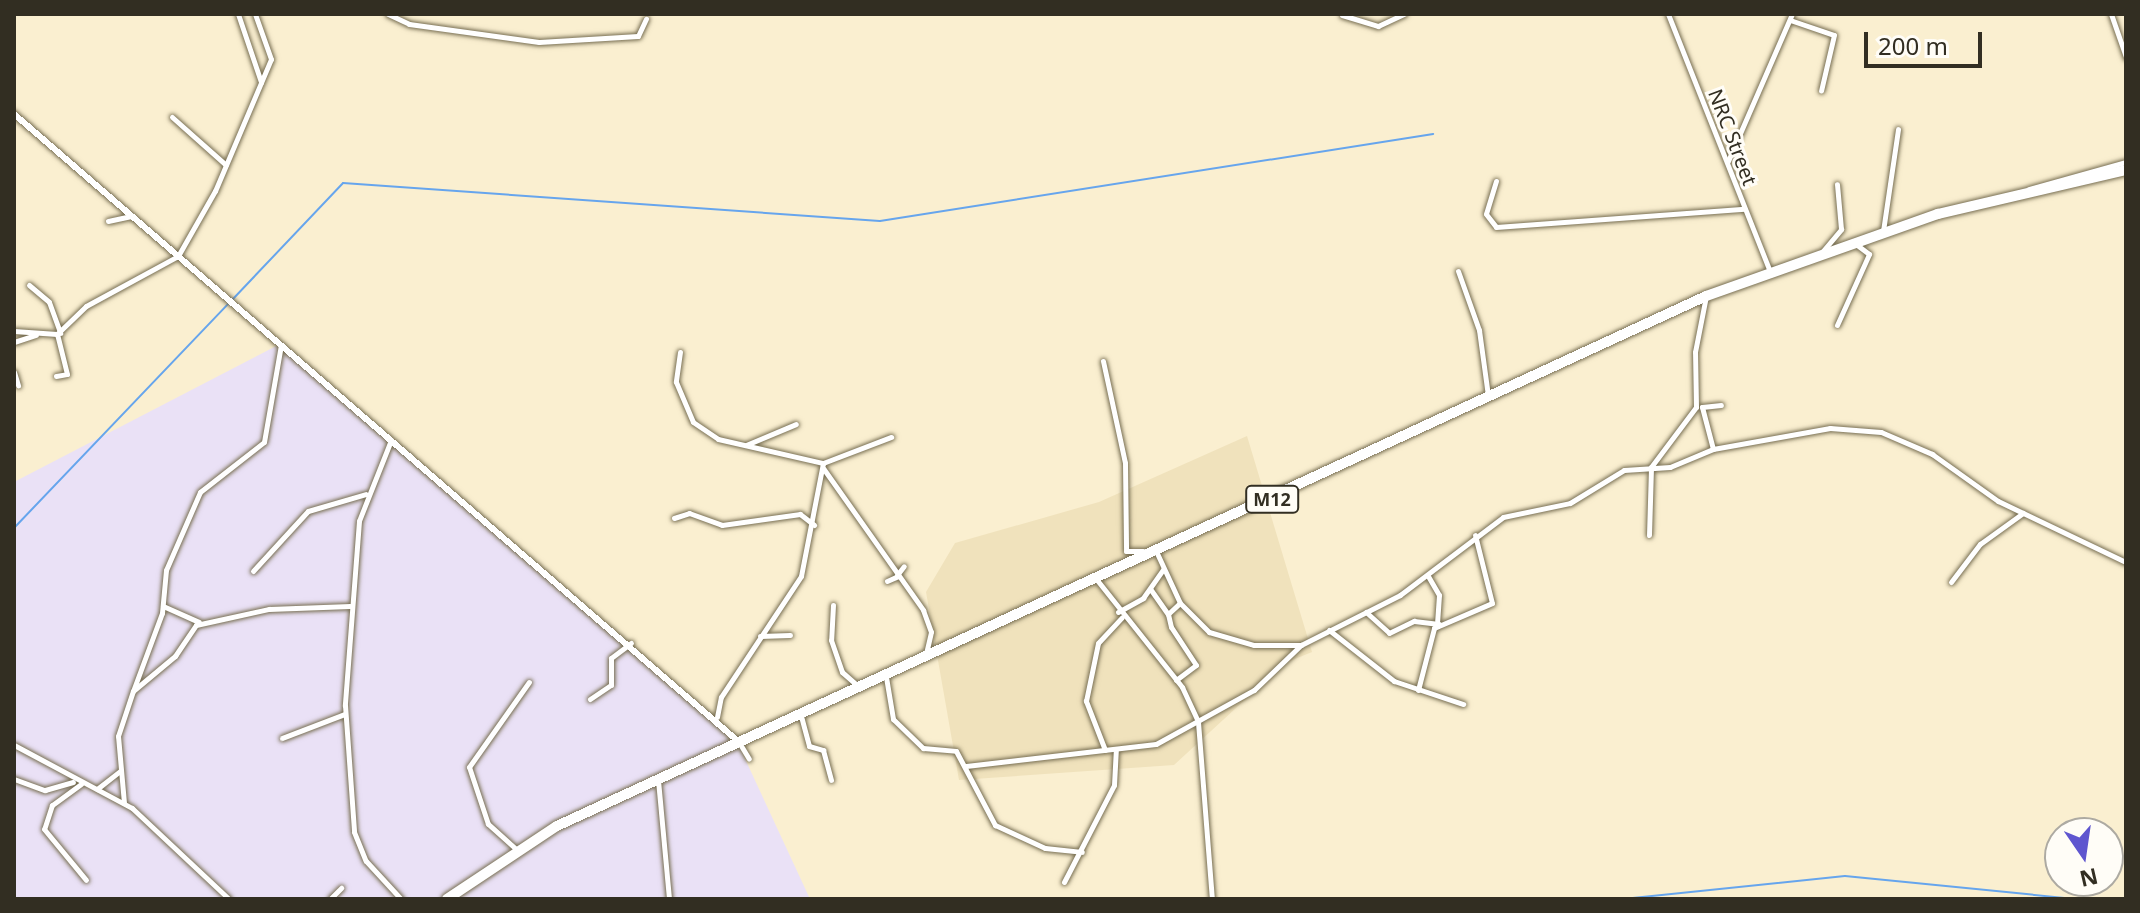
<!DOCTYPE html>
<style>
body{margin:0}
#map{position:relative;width:2140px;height:913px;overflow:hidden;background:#faefd0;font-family:"Noto Sans",sans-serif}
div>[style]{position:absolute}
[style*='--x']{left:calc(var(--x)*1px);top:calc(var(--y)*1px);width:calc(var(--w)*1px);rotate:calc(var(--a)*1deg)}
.built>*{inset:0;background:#f0e2bc}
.industrial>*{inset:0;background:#eae1f6}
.stream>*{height:2px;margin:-1px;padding:0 1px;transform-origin:1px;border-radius:1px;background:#66a5ed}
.roads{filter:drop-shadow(0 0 2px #776e52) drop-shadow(0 0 2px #776e52)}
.minor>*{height:5px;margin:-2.5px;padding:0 2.5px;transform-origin:2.5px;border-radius:2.5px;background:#fff}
.tertiary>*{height:6px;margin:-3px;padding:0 3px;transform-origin:3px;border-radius:3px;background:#fff}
.trunk>*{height:10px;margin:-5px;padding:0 5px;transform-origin:5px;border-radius:5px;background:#fff}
span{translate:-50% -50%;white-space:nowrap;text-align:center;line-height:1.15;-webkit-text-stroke:6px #fffdf7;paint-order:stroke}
.shield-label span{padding:2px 6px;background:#fffdf7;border:2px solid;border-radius:6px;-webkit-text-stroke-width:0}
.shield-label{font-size:18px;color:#322e22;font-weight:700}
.street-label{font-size:20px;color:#322e22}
.frame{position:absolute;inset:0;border:16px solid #322e22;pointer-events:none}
.north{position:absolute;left:2044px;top:817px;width:80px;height:80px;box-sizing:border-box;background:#fffdf7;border:2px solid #adaaa2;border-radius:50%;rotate:167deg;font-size:22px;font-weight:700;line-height:32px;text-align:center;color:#322e22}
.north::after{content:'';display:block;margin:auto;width:28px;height:36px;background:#5f56cf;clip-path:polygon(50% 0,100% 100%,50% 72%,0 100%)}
.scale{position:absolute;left:1864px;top:32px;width:118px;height:36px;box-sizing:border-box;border:4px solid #322e22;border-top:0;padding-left:10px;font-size:24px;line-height:28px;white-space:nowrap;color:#322e22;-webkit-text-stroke:6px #fffdf7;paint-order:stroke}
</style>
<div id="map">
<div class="built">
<div style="clip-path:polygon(1247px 436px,1312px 652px,1285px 663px,1174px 765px,959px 780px,926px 592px,955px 543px,1099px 502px)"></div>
</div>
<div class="industrial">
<div style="clip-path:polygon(282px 343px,734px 735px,810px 899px,14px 899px,14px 482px)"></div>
</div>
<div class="stream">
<div style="--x:232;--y:300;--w:161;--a:-46.5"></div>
<div style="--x:343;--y:183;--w:538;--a:4.05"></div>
<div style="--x:880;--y:221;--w:560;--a:-8.94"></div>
<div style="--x:14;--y:528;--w:310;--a:-46.3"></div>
<div style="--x:1623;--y:899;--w:223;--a:-5.9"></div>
<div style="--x:1845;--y:876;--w:233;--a:5.7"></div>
</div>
<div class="roads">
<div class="minor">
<div style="--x:238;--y:14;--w:72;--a:71.3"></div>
<div style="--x:388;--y:14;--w:23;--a:25"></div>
<div style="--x:409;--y:24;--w:131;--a:7.9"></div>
<div style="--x:539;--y:42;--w:99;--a:-3.5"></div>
<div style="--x:638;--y:36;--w:19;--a:-65"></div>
<div style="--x:1668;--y:14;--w:277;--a:68.4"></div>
<div style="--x:2111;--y:14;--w:46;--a:70.8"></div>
<div style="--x:1342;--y:15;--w:38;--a:17"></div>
<div style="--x:1378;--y:26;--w:29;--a:-25"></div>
<div style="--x:1790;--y:20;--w:46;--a:18.8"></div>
<div style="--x:1834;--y:35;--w:57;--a:103.1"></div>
<div style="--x:172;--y:117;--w:72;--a:41.6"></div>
<div style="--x:1728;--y:161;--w:160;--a:-66.5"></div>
<div style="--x:1496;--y:181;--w:34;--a:107"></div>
<div style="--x:1486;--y:214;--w:16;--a:52"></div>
<div style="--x:1496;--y:227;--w:249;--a:-4.2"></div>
<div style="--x:2029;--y:189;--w:101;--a:-15.6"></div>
<div style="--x:108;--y:221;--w:25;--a:-12"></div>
<div style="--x:1883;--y:231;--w:103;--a:-81.6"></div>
<div style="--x:1822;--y:252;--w:30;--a:-50"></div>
<div style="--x:1841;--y:229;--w:45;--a:-95.1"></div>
<div style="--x:1458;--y:271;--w:63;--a:70.4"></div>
<div style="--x:1479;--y:330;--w:67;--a:82.2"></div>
<div style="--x:29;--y:285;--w:26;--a:40"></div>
<div style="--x:49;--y:302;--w:33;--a:70"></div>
<div style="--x:1837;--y:325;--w:78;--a:-65.7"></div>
<div style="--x:1869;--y:254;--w:15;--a:-143"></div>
<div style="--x:14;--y:331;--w:43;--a:4"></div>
<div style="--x:57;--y:334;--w:40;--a:-44"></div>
<div style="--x:86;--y:306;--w:105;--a:-28.5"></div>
<div style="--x:178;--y:256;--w:75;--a:-60.4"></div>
<div style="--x:215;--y:191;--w:143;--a:-67"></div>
<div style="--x:271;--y:59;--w:48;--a:-109.6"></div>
<div style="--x:14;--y:342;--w:23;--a:-18"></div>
<div style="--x:680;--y:352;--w:30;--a:98"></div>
<div style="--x:676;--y:382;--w:43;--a:67"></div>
<div style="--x:693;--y:422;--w:30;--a:34"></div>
<div style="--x:718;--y:439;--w:108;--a:12.9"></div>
<div style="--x:1103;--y:361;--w:104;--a:77.8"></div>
<div style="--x:1125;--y:463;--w:88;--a:89.3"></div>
<div style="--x:1126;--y:551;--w:17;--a:0"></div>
<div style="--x:14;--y:372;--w:14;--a:73"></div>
<div style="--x:56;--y:376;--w:11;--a:-10"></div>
<div style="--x:67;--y:374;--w:41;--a:-104"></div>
<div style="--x:1702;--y:407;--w:43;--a:75.3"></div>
<div style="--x:1702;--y:407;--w:19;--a:-6"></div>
<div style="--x:391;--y:440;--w:87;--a:111.6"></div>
<div style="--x:359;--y:521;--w:185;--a:94.4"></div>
<div style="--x:345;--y:705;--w:127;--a:85.9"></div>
<div style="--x:354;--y:832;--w:31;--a:68"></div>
<div style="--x:366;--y:861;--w:52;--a:47.4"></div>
<div style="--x:746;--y:445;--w:54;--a:-22.8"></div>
<div style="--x:823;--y:468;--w:174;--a:54.8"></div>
<div style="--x:923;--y:610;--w:23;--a:70"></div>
<div style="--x:931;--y:632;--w:23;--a:103"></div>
<div style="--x:674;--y:518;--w:16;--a:-18"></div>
<div style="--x:689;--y:513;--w:35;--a:20"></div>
<div style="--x:722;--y:525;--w:79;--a:-8"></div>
<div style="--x:800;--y:514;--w:18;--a:38"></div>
<div style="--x:1649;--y:535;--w:68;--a:-88.3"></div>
<div style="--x:1651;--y:467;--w:75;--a:-53.1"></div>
<div style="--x:1696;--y:407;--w:55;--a:-91"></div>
<div style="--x:1695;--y:352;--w:57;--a:-78.9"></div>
<div style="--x:1156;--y:551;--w:57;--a:65.2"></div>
<div style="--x:1180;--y:603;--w:41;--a:45"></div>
<div style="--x:1209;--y:632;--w:47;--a:16.1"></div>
<div style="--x:1254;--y:645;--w:47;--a:0"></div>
<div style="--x:1301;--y:645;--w:111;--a:-26.8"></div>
<div style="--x:1400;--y:595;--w:129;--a:-37.1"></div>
<div style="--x:1503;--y:517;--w:68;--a:-11.8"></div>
<div style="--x:1570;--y:503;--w:63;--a:-31.4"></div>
<div style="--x:1624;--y:470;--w:46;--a:-3.7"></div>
<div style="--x:1670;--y:467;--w:47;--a:-22.7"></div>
<div style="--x:1713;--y:449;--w:119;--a:-10.2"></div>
<div style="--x:1830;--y:428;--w:51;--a:4.5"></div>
<div style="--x:1881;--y:432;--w:56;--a:23.3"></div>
<div style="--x:1932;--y:454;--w:81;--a:35.5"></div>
<div style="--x:1998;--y:501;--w:142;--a:25.5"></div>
<div style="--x:253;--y:571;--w:81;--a:-47.5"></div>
<div style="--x:308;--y:511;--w:60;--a:-16.3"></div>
<div style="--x:897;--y:575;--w:11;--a:-52"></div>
<div style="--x:1428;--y:576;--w:22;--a:60"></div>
<div style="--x:1439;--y:595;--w:26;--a:94"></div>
<div style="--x:1097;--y:580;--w:137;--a:51.5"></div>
<div style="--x:1182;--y:687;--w:38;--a:65"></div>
<div style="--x:1198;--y:722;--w:178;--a:85.5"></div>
<div style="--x:887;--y:581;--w:12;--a:-24"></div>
<div style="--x:1951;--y:582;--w:48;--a:-52.7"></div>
<div style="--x:1980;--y:544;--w:53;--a:-35.8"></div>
<div style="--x:1151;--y:590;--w:29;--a:55"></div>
<div style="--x:833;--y:605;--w:35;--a:93"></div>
<div style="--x:831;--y:640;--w:34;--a:71"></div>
<div style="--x:842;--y:672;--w:21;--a:41"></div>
<div style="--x:163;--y:606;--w:39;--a:24"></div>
<div style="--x:1118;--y:612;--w:29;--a:-29"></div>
<div style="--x:1143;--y:598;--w:35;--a:-55"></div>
<div style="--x:1366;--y:612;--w:31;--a:42"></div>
<div style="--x:1389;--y:633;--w:28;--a:-26"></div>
<div style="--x:1414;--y:621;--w:25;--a:7"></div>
<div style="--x:1329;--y:630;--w:83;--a:38.1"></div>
<div style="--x:1394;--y:681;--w:73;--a:18.4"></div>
<div style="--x:760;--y:636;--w:30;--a:-2"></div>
<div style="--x:886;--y:677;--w:43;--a:80.5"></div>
<div style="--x:893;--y:719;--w:42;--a:44"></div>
<div style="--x:923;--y:748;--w:33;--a:5"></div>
<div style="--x:956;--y:751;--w:84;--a:62.2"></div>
<div style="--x:995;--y:825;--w:55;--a:24.7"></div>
<div style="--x:1045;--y:848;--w:37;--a:6"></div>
<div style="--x:1176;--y:680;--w:25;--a:-37"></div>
<div style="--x:1196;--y:665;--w:45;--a:-123.3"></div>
<div style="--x:1171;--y:627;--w:13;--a:-103"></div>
<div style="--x:1168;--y:614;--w:16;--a:-43"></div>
<div style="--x:1418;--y:690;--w:64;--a:-75.5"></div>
<div style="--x:1434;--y:628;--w:63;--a:-23.3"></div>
<div style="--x:1492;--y:603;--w:70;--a:-104"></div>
<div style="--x:133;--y:691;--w:83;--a:-69.6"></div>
<div style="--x:162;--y:613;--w:43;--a:-84.7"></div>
<div style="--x:166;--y:570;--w:85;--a:-66.4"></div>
<div style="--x:200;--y:492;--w:81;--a:-38"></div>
<div style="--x:264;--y:442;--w:98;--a:-80.1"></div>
<div style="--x:590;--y:699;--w:25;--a:-34"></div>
<div style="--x:611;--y:685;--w:27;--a:-90"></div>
<div style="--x:611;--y:658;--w:25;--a:-37"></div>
<div style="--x:801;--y:716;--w:31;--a:75"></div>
<div style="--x:809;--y:746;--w:15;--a:16"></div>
<div style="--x:823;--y:750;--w:31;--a:75"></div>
<div style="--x:717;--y:717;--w:20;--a:-79"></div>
<div style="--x:721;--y:697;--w:145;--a:-56.5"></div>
<div style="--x:801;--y:576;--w:115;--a:-79"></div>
<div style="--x:823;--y:463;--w:73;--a:-20.9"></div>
<div style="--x:282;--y:738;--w:67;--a:-20.9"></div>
<div style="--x:740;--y:744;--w:17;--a:59"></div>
<div style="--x:14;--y:745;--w:134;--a:28.1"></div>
<div style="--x:132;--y:808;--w:133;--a:43.2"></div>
<div style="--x:1105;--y:750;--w:53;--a:-111.2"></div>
<div style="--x:1086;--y:701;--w:59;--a:-78.3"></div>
<div style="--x:1098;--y:643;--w:35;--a:-47"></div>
<div style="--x:966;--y:766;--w:191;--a:-6.6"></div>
<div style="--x:1156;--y:744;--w:112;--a:-28.9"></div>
<div style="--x:1254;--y:690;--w:65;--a:-43.8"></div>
<div style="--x:14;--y:779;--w:33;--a:20"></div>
<div style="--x:45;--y:790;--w:29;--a:-16"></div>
<div style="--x:658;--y:780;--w:120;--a:84.7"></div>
<div style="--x:81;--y:784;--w:36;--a:144"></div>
<div style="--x:52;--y:805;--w:25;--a:108"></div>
<div style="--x:44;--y:829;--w:66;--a:50.5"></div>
<div style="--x:97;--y:789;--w:29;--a:-38"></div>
<div style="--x:124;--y:803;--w:67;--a:-95.1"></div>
<div style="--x:118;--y:736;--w:47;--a:-71.6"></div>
<div style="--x:133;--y:691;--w:55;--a:-39.8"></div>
<div style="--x:175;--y:656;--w:37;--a:-56"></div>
<div style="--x:196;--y:625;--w:75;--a:-12.4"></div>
<div style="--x:269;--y:609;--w:81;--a:-2.1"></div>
<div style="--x:516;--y:849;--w:38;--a:-138"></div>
<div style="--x:488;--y:824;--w:60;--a:-108.4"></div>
<div style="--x:469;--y:767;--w:104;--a:-54.8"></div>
<div style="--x:1064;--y:882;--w:109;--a:-62.7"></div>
<div style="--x:1114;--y:785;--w:36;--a:-87"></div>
<div style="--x:330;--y:899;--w:16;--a:-45"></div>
</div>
<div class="tertiary">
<div style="--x:14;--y:114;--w:959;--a:40.9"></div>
</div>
<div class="trunk">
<div style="--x:447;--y:899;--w:132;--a:-33.6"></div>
<div style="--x:557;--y:826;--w:1265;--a:-24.76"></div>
<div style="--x:1706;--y:296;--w:246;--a:-19.5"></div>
<div style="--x:1938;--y:214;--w:193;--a:-13.2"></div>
</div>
</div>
<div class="shield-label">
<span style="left:1272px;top:499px">M12</span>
</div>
<div class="street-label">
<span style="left:1733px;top:137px;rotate:69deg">NRC Street</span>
</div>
<div class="frame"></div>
<div class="north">N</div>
<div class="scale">200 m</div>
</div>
